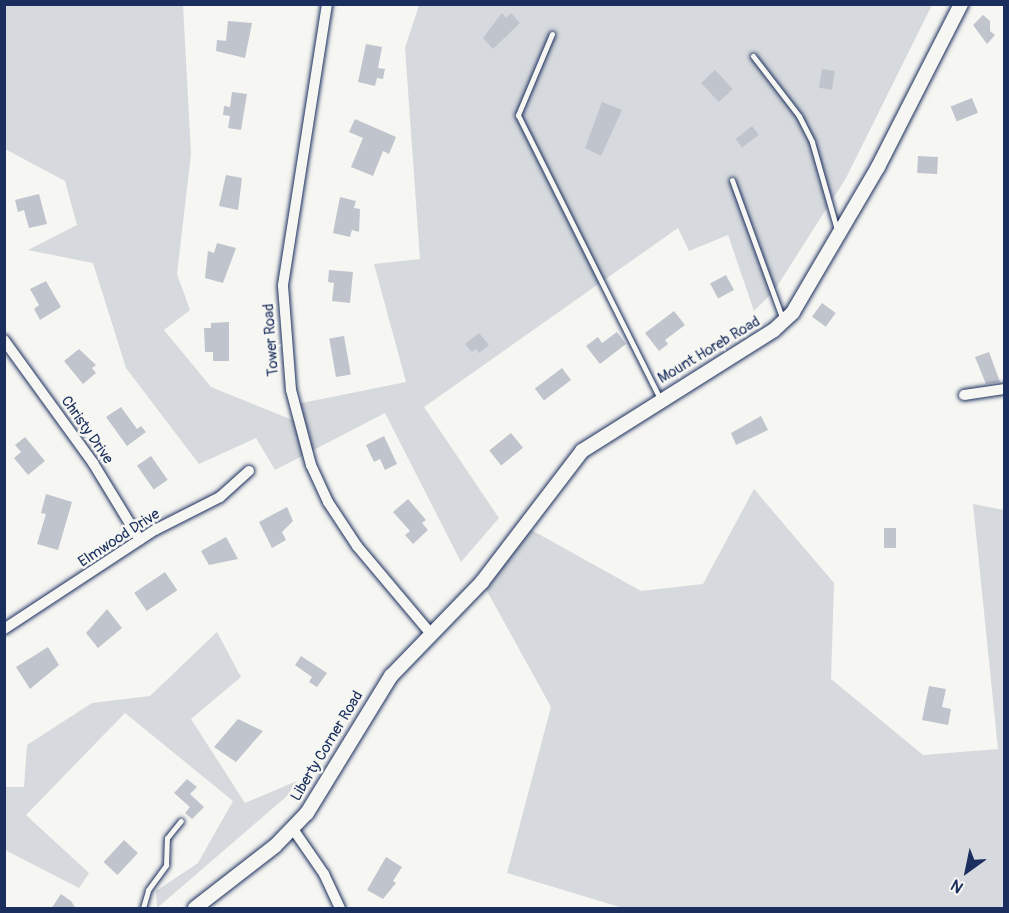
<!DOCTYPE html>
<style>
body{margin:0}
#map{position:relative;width:1009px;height:913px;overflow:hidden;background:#f6f6f2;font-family:Pangolin,sans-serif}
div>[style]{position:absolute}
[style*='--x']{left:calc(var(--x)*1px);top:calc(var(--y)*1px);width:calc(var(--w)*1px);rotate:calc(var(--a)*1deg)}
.green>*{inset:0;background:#d6d9dd}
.building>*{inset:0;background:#c0c4cd;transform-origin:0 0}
.roads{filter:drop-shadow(0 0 2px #1b2f5e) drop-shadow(0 0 2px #1b2f5e)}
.service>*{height:5px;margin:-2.5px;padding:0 2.5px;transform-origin:2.5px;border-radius:2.5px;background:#f6f6f2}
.minor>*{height:10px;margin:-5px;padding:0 5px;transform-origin:5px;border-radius:5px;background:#f6f6f2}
.tertiary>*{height:14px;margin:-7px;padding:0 7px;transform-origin:7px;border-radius:7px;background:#f6f6f2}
span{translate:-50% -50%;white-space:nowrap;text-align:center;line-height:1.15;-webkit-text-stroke:5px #f6f6f2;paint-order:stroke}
.street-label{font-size:15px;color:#1b2f5e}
.frame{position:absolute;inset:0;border:6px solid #1b2f5e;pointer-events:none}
.north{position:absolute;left:937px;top:841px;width:60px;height:60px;-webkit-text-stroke:4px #f6f6f2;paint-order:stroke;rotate:213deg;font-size:16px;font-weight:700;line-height:24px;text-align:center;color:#1b2f5e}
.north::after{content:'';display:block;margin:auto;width:21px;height:27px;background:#1b2f5e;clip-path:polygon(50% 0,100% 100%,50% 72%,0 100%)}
</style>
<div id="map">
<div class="green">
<div style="clip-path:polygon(4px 5px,183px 5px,191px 154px,177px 274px,190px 310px,164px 330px,211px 387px,295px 421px,292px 405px,406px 382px,374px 264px,420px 259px,405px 48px,419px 5px,932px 5px,846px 178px,774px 291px,754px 311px,728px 235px,689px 251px,678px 228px,424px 407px,499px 518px,461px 562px,385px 413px,275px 470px,256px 438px,199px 464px,126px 368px,93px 263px,28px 250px,77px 225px,65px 181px,5px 149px)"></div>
<div style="clip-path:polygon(754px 489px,834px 583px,831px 679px,923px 755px,998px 749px,973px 504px,1004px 510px,1004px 908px,623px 908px,507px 873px,551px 707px,482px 582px,526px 527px,641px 591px,703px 584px)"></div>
<div style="clip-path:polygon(217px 632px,241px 677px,191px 719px,245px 803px,297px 781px,287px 796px,157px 908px,156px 891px,198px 863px,233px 801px,125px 713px,26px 815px,89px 873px,79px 888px,5px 850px,5px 787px,24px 787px,27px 745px,92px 703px,150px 696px)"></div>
</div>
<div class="building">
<div style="clip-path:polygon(502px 13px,506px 18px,511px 13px,520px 23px,493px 49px,483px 38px)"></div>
<div style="clip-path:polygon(983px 15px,990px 21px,990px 31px,995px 35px,987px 44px,973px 25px)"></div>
<div style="clip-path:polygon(228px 21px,252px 23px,245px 58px,216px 51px,217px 40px,226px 41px)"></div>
<div style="clip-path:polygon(366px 44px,382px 47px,378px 68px,385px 69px,383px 79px,377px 78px,375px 86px,358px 82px)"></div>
<div style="left:822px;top:69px;width:13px;height:19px;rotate:9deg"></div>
<div style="left:715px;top:70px;width:26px;height:19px;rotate:47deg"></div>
<div style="clip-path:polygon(232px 92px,247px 94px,241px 130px,228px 128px,230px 116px,223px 115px,224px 106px,230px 107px)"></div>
<div style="left:972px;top:98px;width:16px;height:23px;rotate:68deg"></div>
<div style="clip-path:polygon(602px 102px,622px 110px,601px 156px,585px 148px)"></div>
<div style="clip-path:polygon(355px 119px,396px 137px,389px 154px,383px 151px,373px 176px,351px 167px,363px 138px,349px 132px)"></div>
<div style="left:752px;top:126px;width:11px;height:21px;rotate:52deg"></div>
<div style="left:918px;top:156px;width:20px;height:17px;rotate:3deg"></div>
<div style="clip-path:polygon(226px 175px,242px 178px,238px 210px,219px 206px)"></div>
<div style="clip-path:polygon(39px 194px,47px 224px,29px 228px,24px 210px,18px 212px,15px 200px)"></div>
<div style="clip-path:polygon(340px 197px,356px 201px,354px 208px,360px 209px,359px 232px,352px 230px,350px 237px,333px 233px)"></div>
<div style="clip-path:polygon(217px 243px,236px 248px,223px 283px,205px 278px,208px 251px,214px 253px)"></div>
<div style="clip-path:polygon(329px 270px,353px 272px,350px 303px,332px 301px,334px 283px,328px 282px)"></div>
<div style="left:726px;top:275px;width:17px;height:18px;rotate:62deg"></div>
<div style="clip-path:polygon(46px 281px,61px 307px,40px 320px,34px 309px,39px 305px,30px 289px)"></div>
<div style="left:822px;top:303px;width:17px;height:17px;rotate:36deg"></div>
<div style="clip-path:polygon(674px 311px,685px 325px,665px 340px,668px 344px,659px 351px,645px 333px)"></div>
<div style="clip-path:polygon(229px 322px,229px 361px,213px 361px,213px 352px,205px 352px,204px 328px,211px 328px,211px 323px)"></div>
<div style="clip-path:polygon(617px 332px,626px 344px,600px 364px,586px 346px,598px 337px,602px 343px)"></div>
<div style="clip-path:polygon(479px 333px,489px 345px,479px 353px,476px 349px,472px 352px,465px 344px)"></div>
<div style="left:344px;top:336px;width:39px;height:15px;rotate:80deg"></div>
<div style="clip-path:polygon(79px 349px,96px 365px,92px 368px,96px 373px,83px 384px,64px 361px)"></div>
<div style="clip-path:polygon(989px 352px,1000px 382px,986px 384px,975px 357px)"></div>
<div style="left:562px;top:368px;width:15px;height:34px;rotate:53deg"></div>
<div style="clip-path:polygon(121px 407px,137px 429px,141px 426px,146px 432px,127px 446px,106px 417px)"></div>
<div style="clip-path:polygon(761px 416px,768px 430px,736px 445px,731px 433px)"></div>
<div style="left:511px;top:433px;width:19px;height:28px;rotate:51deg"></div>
<div style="clip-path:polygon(384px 436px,397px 464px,385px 470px,380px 459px,374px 462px,366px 445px)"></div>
<div style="clip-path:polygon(25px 437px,45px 461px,28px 475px,14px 458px,21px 452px,15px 445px)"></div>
<div style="left:151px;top:456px;width:29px;height:17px;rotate:55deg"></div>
<div style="clip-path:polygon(46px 494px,72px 502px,58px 550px,37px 544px,46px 514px,41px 513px)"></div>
<div style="clip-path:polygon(408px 499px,426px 520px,422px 523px,428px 530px,413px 544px,405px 535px,410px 531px,393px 512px)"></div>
<div style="clip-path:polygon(287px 507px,293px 521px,282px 532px,286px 540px,272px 548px,259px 522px)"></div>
<div style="left:884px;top:528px;width:12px;height:20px"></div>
<div style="clip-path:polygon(226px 537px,238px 559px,209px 565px,201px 551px)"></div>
<div style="left:165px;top:572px;width:22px;height:37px;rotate:56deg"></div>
<div style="clip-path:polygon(107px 609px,122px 628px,98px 648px,86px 633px)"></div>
<div style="clip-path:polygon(48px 647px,59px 665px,30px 689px,16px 667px)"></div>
<div style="clip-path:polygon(301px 656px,327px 673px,317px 687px,309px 682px,312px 677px,295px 665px)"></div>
<div style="clip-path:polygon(929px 686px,946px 689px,942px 707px,951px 709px,948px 725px,922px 720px)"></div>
<div style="clip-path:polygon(238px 719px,263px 731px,236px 762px,214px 747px)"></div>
<div style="clip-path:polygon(187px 779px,197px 787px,190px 794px,204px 807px,192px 819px,185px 813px,190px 807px,174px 793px)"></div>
<div style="left:124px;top:840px;width:19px;height:30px;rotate:43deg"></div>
<div style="clip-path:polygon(386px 857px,402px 867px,393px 881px,396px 883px,383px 899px,367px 890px)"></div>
<div style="clip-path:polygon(61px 894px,71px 901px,76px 909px,51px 909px)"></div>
</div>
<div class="roads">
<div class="service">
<div style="--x:552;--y:34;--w:88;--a:112.8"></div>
<div style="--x:518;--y:115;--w:318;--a:63.4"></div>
<div style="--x:753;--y:56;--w:76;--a:52.5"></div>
<div style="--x:799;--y:116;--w:29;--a:63"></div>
<div style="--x:812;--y:142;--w:95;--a:74.1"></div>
<div style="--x:732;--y:180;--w:149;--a:70"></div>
<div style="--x:143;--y:908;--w:19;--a:-74"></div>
<div style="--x:148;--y:890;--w:31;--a:-54"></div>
<div style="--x:166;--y:865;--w:27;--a:-88"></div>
<div style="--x:167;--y:838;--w:22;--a:-51"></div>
</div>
<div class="minor">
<div style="--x:327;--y:4;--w:285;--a:98.9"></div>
<div style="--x:283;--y:286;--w:104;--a:85.6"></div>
<div style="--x:291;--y:390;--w:78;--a:75.1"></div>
<div style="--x:311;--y:465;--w:41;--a:65.3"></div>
<div style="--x:328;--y:502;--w:53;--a:56.6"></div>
<div style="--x:357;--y:546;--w:115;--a:49.9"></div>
<div style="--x:4;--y:340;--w:152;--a:54.1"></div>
<div style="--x:93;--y:463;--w:90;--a:58.6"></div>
<div style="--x:964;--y:395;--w:40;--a:-8.5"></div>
<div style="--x:4;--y:629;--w:181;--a:-33.3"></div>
<div style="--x:155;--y:530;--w:73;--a:-26.9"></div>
<div style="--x:220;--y:497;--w:39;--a:-42"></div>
<div style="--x:293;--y:829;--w:55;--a:55.4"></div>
<div style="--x:324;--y:874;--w:38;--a:65"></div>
</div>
<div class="tertiary">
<div style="--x:195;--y:908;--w:101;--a:-37.8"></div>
<div style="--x:275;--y:846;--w:46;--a:-45.9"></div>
<div style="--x:307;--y:813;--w:161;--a:-58.5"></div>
<div style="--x:391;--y:676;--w:131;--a:-45.9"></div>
<div style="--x:482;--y:582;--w:165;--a:-52.6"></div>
<div style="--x:582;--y:451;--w:227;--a:-32.2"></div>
<div style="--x:774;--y:330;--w:26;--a:-43"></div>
<div style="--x:793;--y:312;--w:168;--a:-59.6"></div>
<div style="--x:878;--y:167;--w:183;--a:-63"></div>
</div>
</div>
<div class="street-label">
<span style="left:271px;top:340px;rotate:-94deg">Tower Road</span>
<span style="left:709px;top:350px;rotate:-31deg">Mount Horeb Road</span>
<span style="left:87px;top:430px;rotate:55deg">Christy Drive</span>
<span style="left:119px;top:538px;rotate:-33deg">Elmwood Drive</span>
<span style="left:327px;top:746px;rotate:-59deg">Liberty Corner Road</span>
</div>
<div class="frame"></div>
<div class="north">N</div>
</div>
